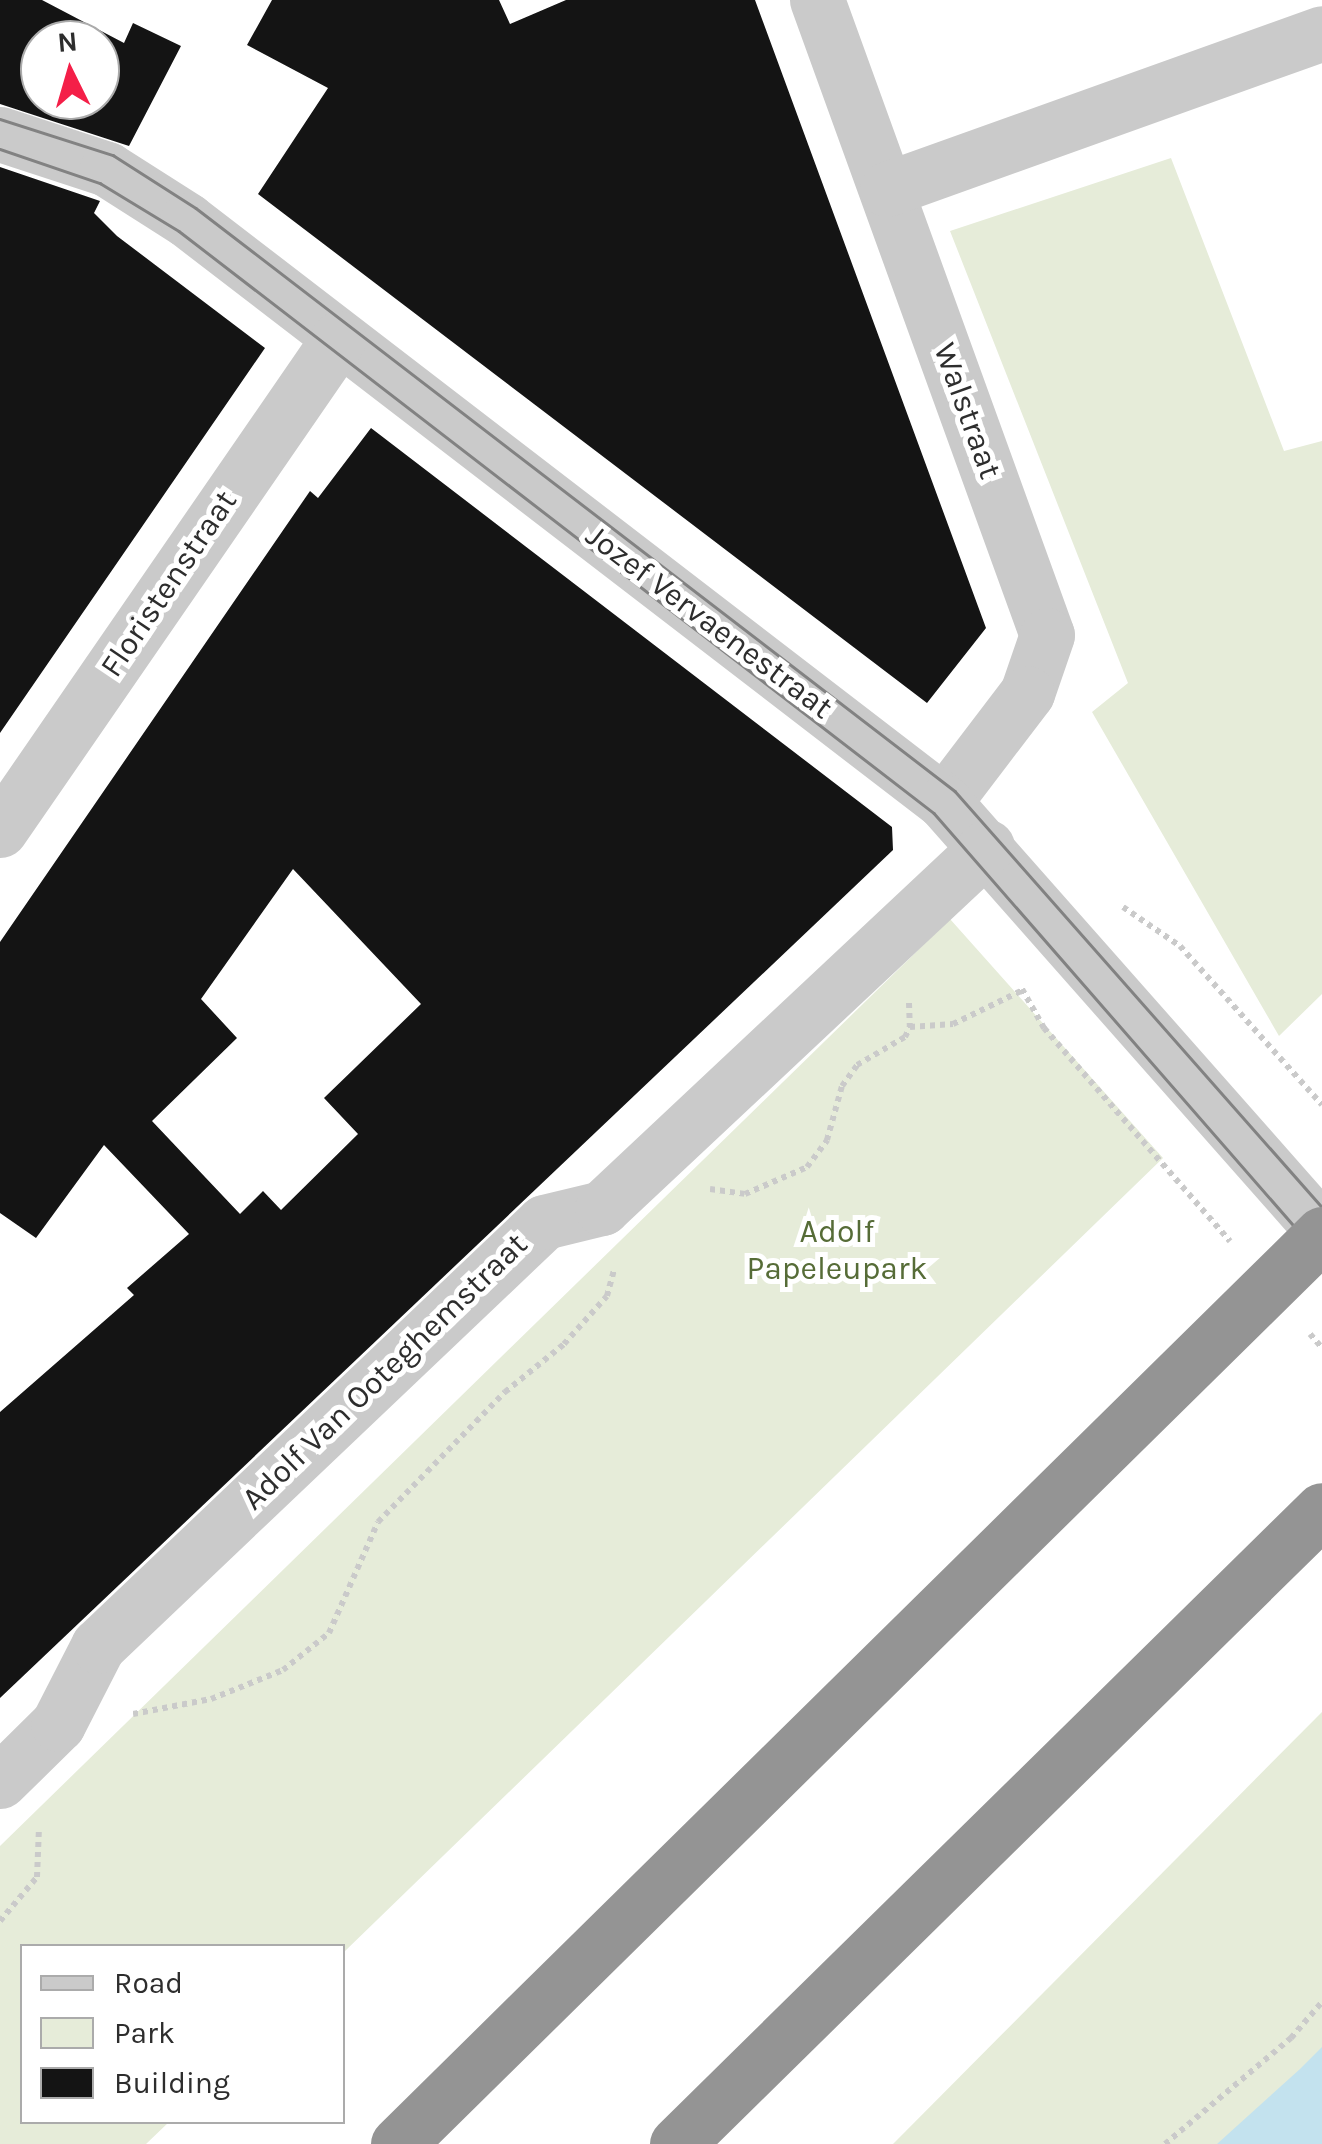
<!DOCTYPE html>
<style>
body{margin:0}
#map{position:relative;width:1322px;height:2144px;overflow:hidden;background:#fff;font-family:Karla,sans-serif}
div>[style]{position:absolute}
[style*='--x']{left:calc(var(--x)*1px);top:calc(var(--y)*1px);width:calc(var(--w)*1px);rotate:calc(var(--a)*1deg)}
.green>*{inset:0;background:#e6ecd9}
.water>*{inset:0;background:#c3e2ee}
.building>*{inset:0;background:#141414}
.path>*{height:6px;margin-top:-3px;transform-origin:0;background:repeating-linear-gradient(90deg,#cacaca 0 5px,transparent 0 10px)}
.minor>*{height:55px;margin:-27.5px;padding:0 27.5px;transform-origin:27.5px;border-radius:27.5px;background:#cacaca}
.highway>*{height:55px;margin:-27.5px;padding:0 27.5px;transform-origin:27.5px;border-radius:27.5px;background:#949494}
.tram>*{height:2.5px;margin:-1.25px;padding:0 1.25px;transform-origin:1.25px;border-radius:1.25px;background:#828282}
.highway-bridge>*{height:55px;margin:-27.5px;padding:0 27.5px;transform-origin:27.5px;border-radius:27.5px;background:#949494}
span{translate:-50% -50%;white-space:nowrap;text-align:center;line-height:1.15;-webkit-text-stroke:10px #fff;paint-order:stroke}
.street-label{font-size:32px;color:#2d2d2d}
.park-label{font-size:32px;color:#566c37}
.legend{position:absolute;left:20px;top:1944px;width:325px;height:180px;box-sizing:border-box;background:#fff;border:2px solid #ababab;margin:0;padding:12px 18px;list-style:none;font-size:30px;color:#2d2d2d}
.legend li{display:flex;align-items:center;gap:20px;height:50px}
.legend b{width:50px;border:2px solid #ababab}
.north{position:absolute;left:20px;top:20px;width:100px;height:100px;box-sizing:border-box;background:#fff;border:2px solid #ababab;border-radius:50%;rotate:355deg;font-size:28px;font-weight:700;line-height:40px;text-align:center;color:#2d2d2d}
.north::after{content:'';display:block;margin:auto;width:35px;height:45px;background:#f41f48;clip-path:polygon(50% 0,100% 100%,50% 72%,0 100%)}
</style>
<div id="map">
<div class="green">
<div style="clip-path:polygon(1171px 158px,1284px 451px,1322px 441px,1322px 994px,1279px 1036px,1092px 712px,1128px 683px,950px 231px)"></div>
<div style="clip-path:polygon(950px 919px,1163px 1158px,343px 1953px,342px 1946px,22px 1946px,22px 2122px,169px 2122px,146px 2144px,0 2144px,0 1846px)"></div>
<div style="clip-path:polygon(1322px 1712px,1322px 2144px,893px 2144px)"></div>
</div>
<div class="water">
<div style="clip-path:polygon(1322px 2047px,1322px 2144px,1217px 2144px,1300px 2069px)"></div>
</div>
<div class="building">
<div style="clip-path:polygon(evenodd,0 0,42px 0,124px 43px,133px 23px,181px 46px,129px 146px,0 104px,0 0,40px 40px,100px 40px,100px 100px,40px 100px,40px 40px)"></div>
<div style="clip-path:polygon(272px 0,499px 0,510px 24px,566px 0,755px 0,986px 628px,927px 703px,258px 194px,328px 88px,247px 45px)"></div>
<div style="clip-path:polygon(0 167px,100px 201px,94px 213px,117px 236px,265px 348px,0 733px)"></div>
<div style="clip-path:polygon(evenodd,371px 428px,892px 827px,893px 850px,0 1698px,0 1412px,134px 1295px,127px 1288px,189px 1234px,104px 1145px,36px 1238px,0 1213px,0 942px,310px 491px,318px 498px,371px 428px,293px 869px,421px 1004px,324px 1098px,358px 1134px,281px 1210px,263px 1191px,240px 1214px,152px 1121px,237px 1038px,201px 999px,293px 869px)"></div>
</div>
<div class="path">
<div style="--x:1123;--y:907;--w:69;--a:34.4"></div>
<div style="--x:1180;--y:946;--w:213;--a:48.2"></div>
<div style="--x:1022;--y:989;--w:45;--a:60.6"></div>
<div style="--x:1044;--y:1028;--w:283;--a:48.9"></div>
<div style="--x:909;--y:1003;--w:24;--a:88"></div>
<div style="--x:710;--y:1189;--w:35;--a:8"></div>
<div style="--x:745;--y:1194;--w:68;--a:-23.5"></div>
<div style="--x:807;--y:1167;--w:34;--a:-53"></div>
<div style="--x:827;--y:1140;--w:56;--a:-74.5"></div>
<div style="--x:842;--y:1086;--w:26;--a:-54"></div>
<div style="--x:857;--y:1065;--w:56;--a:-30.3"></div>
<div style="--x:905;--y:1037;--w:11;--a:-63"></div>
<div style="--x:910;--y:1027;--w:43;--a:-4"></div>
<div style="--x:953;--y:1024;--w:78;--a:-25.9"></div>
<div style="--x:1310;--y:1334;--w:18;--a:49"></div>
<div style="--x:133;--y:1714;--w:79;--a:-10.9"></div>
<div style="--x:211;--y:1699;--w:78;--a:-21.9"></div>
<div style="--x:283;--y:1670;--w:59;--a:-38.8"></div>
<div style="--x:329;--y:1633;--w:121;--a:-66.2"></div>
<div style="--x:378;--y:1522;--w:182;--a:-45.7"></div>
<div style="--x:505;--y:1392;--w:76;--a:-39.1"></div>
<div style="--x:564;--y:1344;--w:64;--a:-48.1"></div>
<div style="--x:607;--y:1296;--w:28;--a:-75"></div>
<div style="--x:0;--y:1921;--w:57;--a:-49.9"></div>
<div style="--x:37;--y:1877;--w:50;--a:-87.7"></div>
<div style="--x:1165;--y:2144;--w:165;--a:-40.1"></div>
<div style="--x:1291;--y:2038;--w:48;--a:-49.3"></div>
</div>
<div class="minor">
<div style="--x:817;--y:0;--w:675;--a:70.09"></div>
<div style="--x:1047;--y:635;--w:61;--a:109"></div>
<div style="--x:1027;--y:693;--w:137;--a:127.3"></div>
<div style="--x:0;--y:134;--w:113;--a:18.1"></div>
<div style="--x:107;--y:169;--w:95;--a:32.5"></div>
<div style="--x:187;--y:220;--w:955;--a:37.55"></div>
<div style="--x:944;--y:802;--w:571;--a:48.55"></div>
<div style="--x:887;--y:189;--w:462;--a:-19.7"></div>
<div style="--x:0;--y:830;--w:597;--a:-55.43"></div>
<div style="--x:0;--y:1781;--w:81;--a:-44.5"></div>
<div style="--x:58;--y:1724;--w:88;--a:-62.9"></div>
<div style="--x:98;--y:1646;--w:615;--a:-43.55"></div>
<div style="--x:544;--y:1222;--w:60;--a:-13.6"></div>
<div style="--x:602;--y:1208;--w:528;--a:-43.16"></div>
</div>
<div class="highway">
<div style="--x:677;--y:2144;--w:904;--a:-44.51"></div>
</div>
<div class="tram">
<div style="--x:0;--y:119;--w:119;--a:17.7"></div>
<div style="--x:113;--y:155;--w:98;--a:32.6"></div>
<div style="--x:196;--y:208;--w:957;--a:37.53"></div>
<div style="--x:955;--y:791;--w:555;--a:48.58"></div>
<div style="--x:0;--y:149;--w:106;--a:18.8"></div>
<div style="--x:100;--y:183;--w:92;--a:31.3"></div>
<div style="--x:179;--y:231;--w:953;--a:37.63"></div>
<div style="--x:934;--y:813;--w:590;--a:48.91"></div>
</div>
<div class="highway-bridge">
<div style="--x:398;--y:2144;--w:1297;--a:-44.56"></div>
</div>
<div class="street-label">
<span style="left:967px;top:411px;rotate:70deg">Walstraat</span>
<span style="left:169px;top:584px;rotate:-56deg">Floristenstraat</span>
<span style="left:709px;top:622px;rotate:37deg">Jozef Vervaenestraat</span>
<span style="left:385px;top:1372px;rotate:-44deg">Adolf Van Ooteghemstraat</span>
</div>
<div class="park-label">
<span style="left:837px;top:1251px">Adolf<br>Papeleupark</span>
</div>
<ul class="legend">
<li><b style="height:12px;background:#cacaca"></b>Road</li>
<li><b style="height:28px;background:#e6ecd9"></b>Park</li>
<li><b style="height:28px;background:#141414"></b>Building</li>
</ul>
<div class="north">N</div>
</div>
